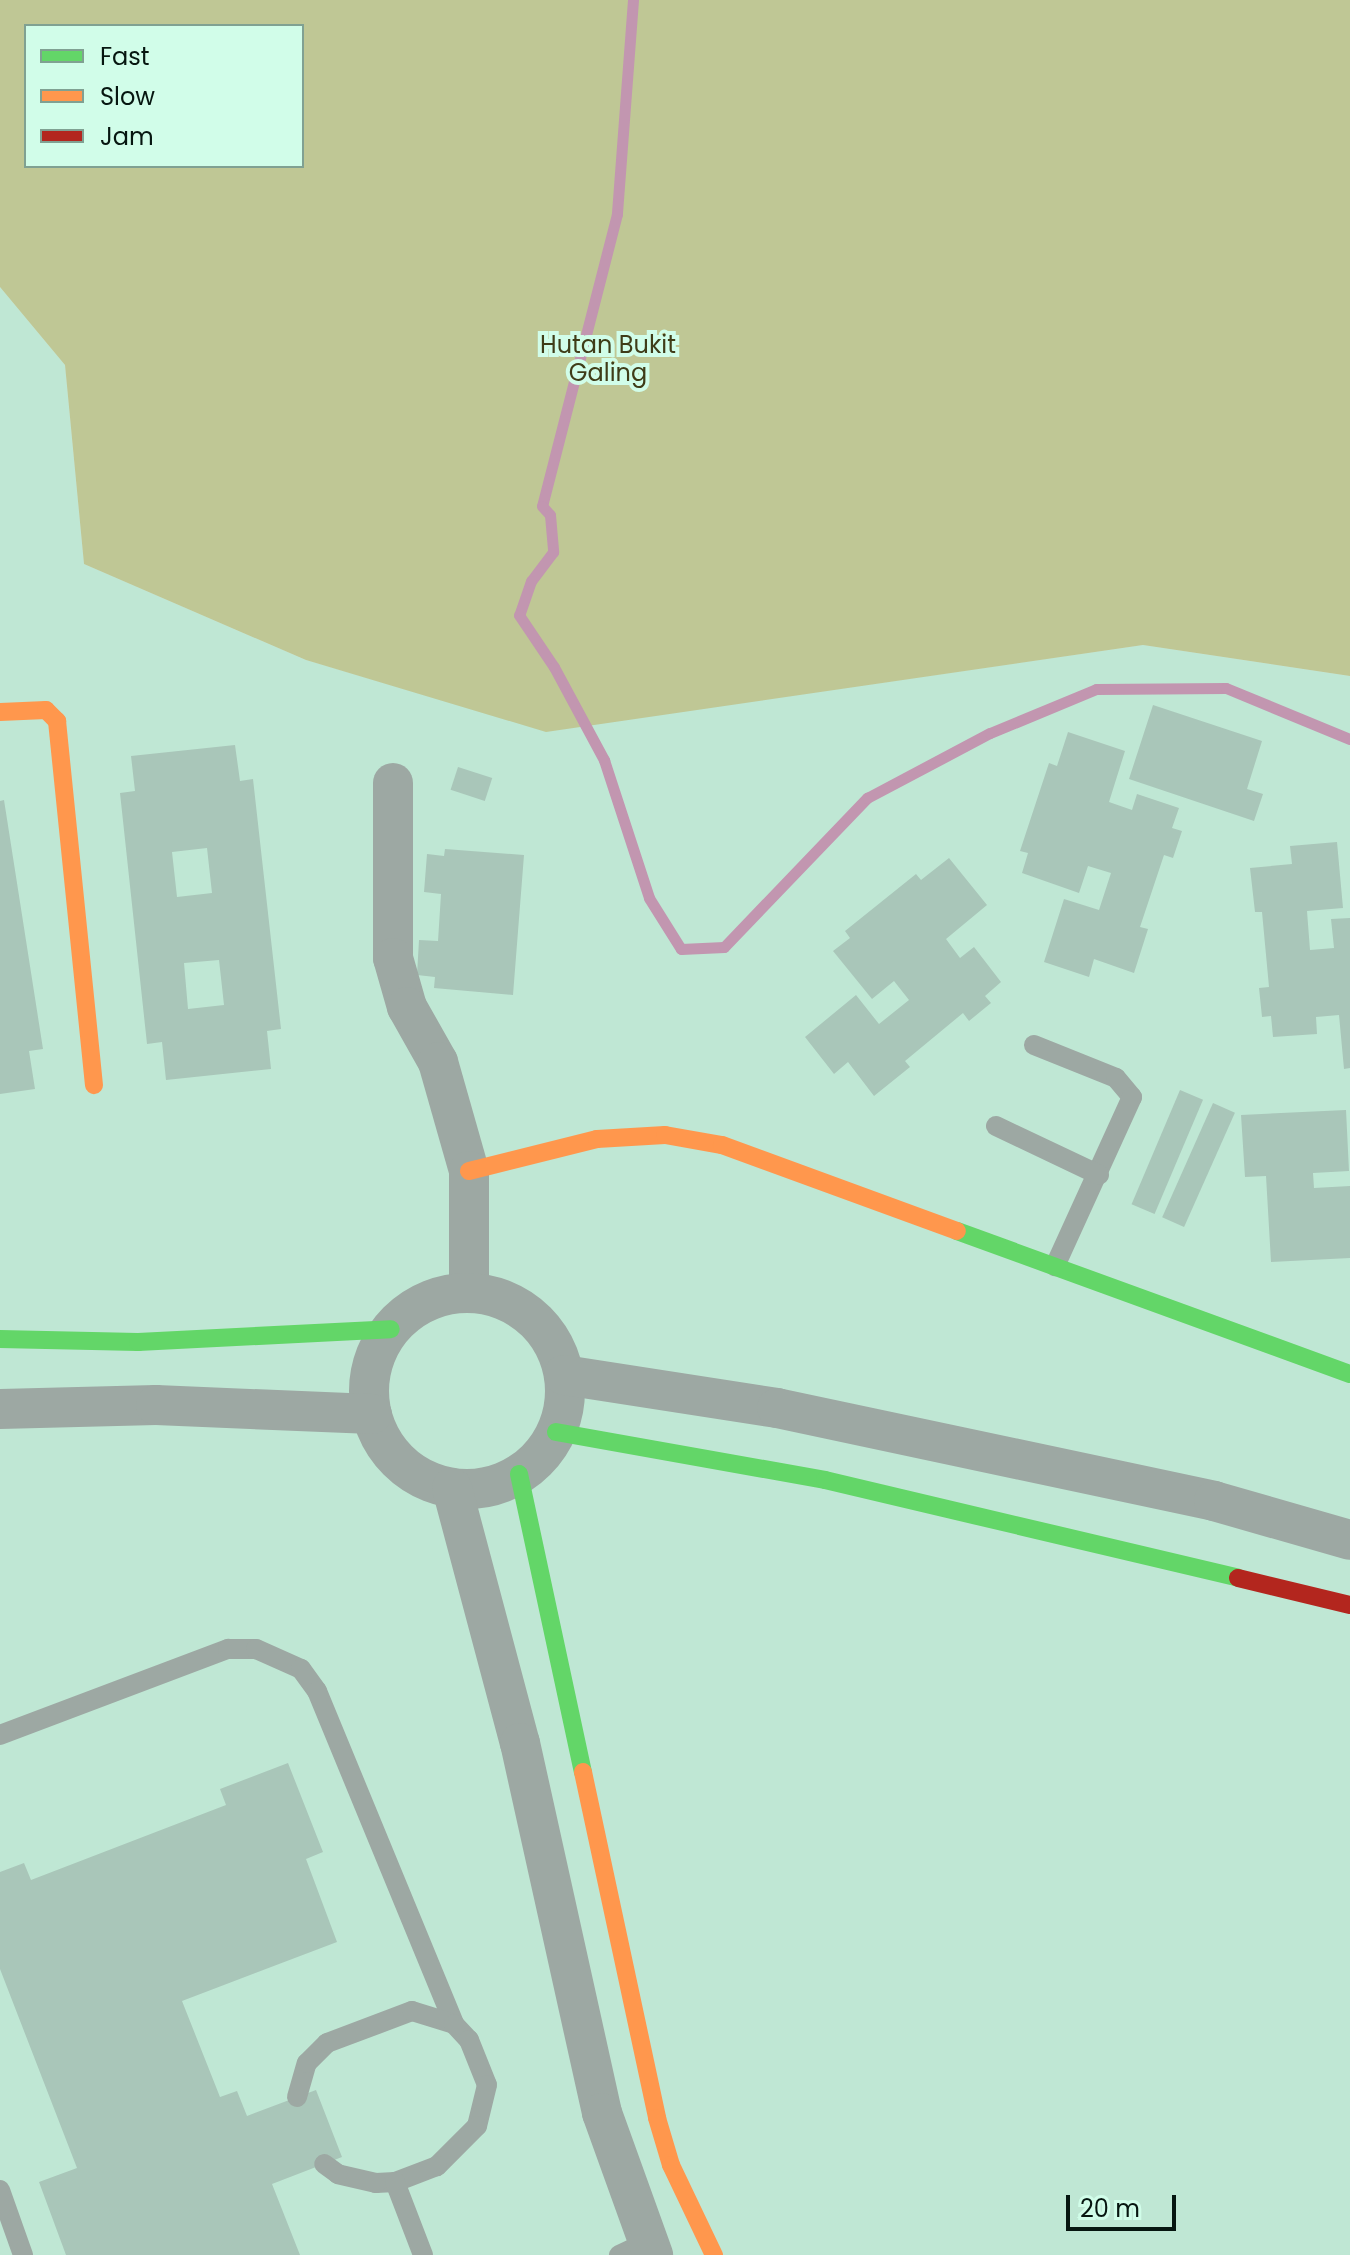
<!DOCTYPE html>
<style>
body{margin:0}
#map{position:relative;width:1350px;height:2255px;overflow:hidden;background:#cee6db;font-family:Poppins,sans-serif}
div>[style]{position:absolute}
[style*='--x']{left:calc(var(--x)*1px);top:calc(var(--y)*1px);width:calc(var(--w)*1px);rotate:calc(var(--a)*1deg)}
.built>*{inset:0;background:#bfe7d4}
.forest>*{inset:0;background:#bfc795}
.stream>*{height:11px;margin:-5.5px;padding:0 5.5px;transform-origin:5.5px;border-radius:5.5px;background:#c296b0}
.building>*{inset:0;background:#a9c6b9;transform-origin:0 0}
.lane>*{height:20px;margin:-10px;padding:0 10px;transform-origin:10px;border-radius:10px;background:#9da8a3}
.street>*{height:40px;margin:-20px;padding:0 20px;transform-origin:20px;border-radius:20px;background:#9da8a3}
.street>.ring{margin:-20px;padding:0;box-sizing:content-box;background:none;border:40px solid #9da8a3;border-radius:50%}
.fast>*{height:18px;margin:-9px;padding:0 9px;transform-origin:9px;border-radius:9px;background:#63d668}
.slow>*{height:18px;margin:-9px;padding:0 9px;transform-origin:9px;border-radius:9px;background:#ff974d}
.jam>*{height:18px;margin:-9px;padding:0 9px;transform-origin:9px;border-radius:9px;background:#b3261e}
span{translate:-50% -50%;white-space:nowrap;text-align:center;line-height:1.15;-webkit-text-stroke:8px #d1fde9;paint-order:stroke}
.park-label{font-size:24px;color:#3f3c18}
.legend{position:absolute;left:24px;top:24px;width:280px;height:144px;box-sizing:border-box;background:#d1fde9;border:2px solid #80a192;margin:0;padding:10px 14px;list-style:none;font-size:24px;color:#061610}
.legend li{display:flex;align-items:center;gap:16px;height:40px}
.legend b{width:40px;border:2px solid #80a192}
.scale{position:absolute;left:1066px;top:2195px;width:110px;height:36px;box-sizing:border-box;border:4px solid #061610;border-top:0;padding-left:10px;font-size:24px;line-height:28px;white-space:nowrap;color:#061610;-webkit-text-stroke:6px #d1fde9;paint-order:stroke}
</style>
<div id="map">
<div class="built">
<div style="clip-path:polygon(0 287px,65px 365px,84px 564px,306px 660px,546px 731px,1143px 645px,1350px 676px,1350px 2255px,0 2255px)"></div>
</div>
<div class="forest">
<div style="clip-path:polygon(evenodd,0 0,1350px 0,1350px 676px,1143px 645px,546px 732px,306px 660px,84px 564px,65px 365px,0 287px,0 0,26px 26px,302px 26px,302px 166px,26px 166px,26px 26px)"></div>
</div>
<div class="stream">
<div style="--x:633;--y:0;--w:215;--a:94.3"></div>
<div style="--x:617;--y:214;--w:301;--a:104.4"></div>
<div style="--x:542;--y:506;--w:12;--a:48"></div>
<div style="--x:550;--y:515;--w:37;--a:85"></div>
<div style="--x:553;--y:552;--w:36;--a:127"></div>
<div style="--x:531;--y:581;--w:36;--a:109"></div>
<div style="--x:519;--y:615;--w:63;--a:56.1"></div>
<div style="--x:554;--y:667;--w:106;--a:61.7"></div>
<div style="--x:604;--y:760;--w:145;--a:71.9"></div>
<div style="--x:649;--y:898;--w:60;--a:57.9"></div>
<div style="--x:681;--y:949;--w:43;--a:-2.7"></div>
<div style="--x:724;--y:947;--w:207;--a:-46.2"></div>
<div style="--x:867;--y:798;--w:139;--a:-27.9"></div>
<div style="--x:990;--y:733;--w:115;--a:-22.5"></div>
<div style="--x:1096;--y:689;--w:130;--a:-0.4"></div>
<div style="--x:1226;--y:688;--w:134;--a:22.4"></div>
</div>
<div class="building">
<div style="clip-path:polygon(1153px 705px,1262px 741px,1247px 789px,1263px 794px,1254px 821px,1129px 779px)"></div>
<div style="clip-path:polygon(1068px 732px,1125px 751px,1109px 802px,1132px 810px,1137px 794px,1179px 808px,1172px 828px,1182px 831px,1173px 858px,1164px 855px,1140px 927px,1148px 929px,1134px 973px,1094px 959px,1089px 977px,1044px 962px,1064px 899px,1099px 910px,1111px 873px,1088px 866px,1079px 893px,1022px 873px,1028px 853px,1020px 851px,1049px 763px,1057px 766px)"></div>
<div style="clip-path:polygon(evenodd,235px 745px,240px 781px,253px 779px,281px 1029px,267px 1031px,271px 1069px,166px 1080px,162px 1042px,147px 1044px,120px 793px,135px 791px,131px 756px,235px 745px,207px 848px,212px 893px,177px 897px,172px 852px,207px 848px,235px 745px,219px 960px,224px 1005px,188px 1009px,184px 963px,219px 960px)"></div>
<div style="left:458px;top:767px;width:36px;height:24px;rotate:18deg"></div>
<div style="clip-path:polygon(4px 800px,43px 1049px,29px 1051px,35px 1089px,0 1094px,0 801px)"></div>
<div style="clip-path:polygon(1337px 842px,1343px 908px,1307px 911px,1310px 950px,1334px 948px,1331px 919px,1350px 918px,1350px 1068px,1344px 1069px,1339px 1015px,1316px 1017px,1317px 1034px,1273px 1037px,1271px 1016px,1262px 1017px,1259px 988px,1269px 987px,1262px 912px,1255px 912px,1250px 868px,1292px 864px,1290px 846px)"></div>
<div style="clip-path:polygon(445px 849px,524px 855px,513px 995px,434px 988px,435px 977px,417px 975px,419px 940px,438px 941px,441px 894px,424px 892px,427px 854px,444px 856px)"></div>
<div style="clip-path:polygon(949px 858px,987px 905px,946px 939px,960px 958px,974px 947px,1001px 982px,985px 996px,991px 1003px,969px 1021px,963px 1013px,905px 1061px,910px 1067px,874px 1096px,848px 1062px,834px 1074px,805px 1037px,856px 995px,879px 1024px,909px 1000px,894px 981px,872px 999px,833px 951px,850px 938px,845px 931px,916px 874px,921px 880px)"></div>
<div style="left:1180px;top:1090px;width:25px;height:124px;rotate:23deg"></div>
<div style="left:1213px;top:1103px;width:24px;height:125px;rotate:24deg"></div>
<div style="clip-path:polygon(1346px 1110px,1349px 1171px,1313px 1173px,1314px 1188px,1350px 1186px,1350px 1258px,1271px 1262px,1266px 1176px,1245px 1177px,1241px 1115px)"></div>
<div style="clip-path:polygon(288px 1763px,323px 1852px,306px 1859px,337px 1942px,182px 2001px,220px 2097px,237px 2091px,247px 2116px,316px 2090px,342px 2157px,272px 2184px,300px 2255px,66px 2255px,39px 2182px,77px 2168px,0 1969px,0 1872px,24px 1863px,31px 1880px,226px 1805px,220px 1789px)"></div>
</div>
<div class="lane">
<div style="--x:1034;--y:1045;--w:88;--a:21.9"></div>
<div style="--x:1116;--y:1078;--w:25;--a:50"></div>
<div style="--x:1132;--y:1097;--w:186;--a:114.5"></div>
<div style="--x:996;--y:1126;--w:114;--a:25.4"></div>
<div style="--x:0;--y:1735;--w:244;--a:-20.7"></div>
<div style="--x:228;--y:1649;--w:28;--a:0"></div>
<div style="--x:256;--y:1649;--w:49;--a:24"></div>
<div style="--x:301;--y:1669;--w:27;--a:54"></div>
<div style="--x:317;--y:1691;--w:360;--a:67.6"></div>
<div style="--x:297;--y:2097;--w:35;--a:-74"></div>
<div style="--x:307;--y:2063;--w:28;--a:-45"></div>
<div style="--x:327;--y:2043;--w:91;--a:-20.6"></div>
<div style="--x:412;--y:2011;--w:44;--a:17.2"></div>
<div style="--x:454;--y:2024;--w:22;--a:47"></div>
<div style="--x:469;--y:2040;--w:48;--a:68.2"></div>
<div style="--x:487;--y:2085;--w:42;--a:103.7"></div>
<div style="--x:477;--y:2126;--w:57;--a:135"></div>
<div style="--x:437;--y:2166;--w:45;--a:159.1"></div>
<div style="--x:395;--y:2182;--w:19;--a:177"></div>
<div style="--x:376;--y:2183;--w:39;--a:-167"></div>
<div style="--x:338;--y:2174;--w:17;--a:-144"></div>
<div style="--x:395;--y:2182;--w:78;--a:69"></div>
<div style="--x:0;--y:2190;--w:69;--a:70.5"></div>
<div style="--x:619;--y:2255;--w:31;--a:-25"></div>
</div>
<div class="street">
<div style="--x:393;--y:783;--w:175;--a:90"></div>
<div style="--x:393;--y:958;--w:51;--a:74.1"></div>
<div style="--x:407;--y:1007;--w:63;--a:60.6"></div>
<div style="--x:438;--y:1062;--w:113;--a:74.1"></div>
<div style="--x:469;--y:1171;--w:122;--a:90"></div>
<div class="ring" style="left:369px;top:1293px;width:156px;height:156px"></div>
<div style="--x:564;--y:1375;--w:216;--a:8.8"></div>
<div style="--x:777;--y:1408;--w:447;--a:12"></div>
<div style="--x:1214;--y:1501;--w:141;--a:16"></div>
<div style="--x:0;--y:1409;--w:156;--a:-1.5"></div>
<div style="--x:156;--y:1405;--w:216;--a:2.4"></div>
<div style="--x:452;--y:1488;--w:264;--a:75.1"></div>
<div style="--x:520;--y:1743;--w:379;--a:77.5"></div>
<div style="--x:602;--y:2113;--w:151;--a:70.2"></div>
</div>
<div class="fast">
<div style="--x:957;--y:1231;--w:418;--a:20"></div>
<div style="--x:0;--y:1339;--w:138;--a:1.2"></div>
<div style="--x:138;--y:1342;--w:253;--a:-2.9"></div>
<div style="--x:556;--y:1432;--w:273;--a:10.1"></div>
<div style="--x:825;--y:1480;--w:424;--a:13.3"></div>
<div style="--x:519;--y:1474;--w:305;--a:77.9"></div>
</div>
<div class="slow">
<div style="--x:0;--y:712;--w:46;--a:-2.5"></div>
<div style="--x:46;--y:710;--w:16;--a:45"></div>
<div style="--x:57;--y:721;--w:366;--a:84.2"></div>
<div style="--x:469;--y:1171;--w:132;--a:-14"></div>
<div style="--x:597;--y:1139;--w:68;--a:-3.4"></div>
<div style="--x:665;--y:1135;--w:58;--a:10"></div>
<div style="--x:722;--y:1145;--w:250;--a:20.1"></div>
<div style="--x:583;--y:1772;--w:354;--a:77.9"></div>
<div style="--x:657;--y:2118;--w:49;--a:73.4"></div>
<div style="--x:671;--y:2165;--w:100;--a:64.5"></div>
</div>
<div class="jam">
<div style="--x:1238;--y:1578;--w:115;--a:13.6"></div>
</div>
<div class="park-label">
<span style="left:608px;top:359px">Hutan Bukit<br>Galing</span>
</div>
<ul class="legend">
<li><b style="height:10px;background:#63d668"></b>Fast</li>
<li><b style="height:10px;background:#ff974d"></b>Slow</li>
<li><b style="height:10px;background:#b3261e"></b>Jam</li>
</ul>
<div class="scale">20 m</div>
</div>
